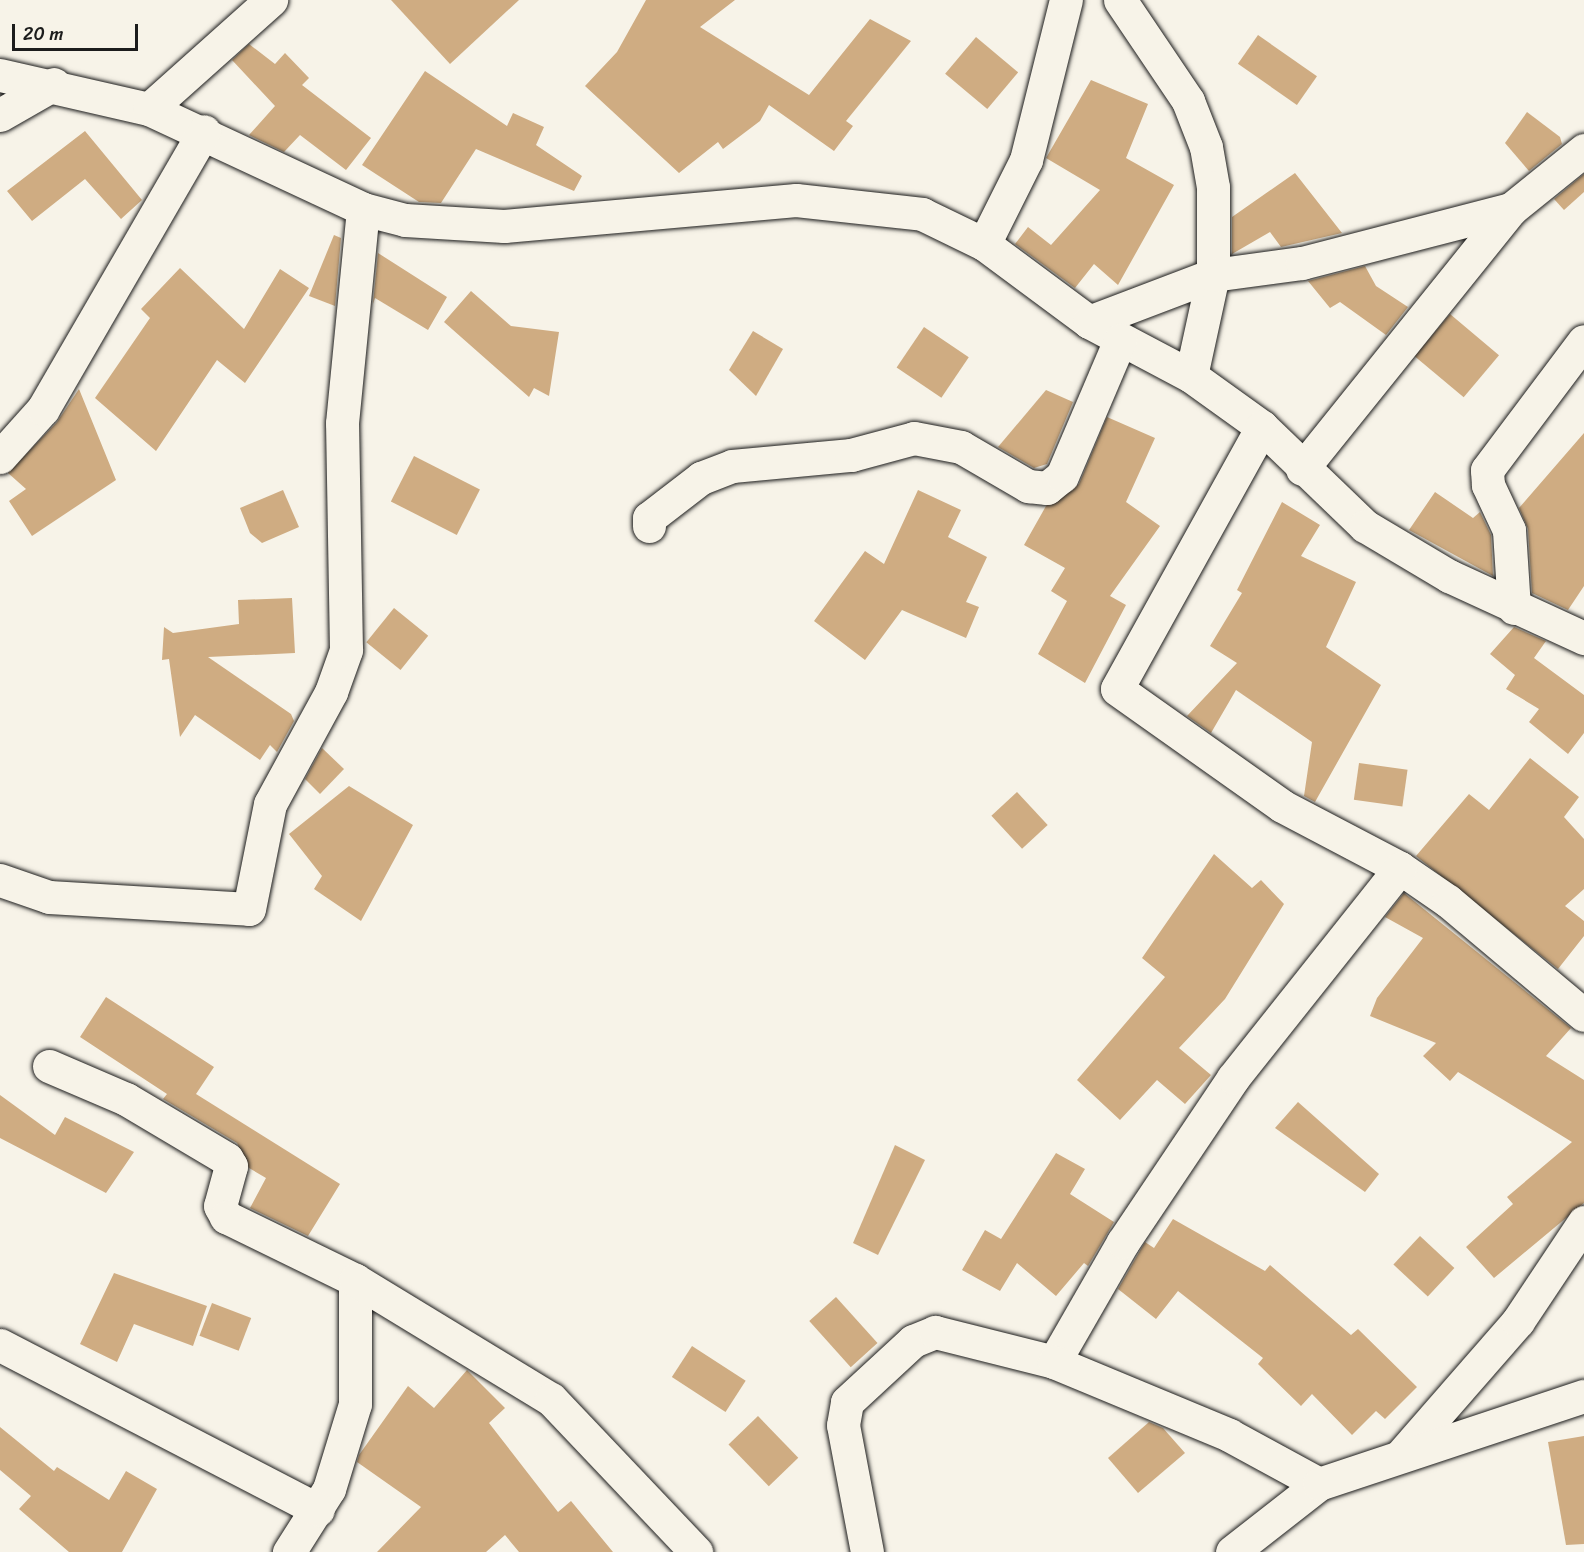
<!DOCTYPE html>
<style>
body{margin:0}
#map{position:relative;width:1584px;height:1552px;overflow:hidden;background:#f7f3e8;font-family:Sriracha,sans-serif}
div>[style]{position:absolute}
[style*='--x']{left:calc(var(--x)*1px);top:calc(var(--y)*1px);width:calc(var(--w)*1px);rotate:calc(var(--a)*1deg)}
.building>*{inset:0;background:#cfac82;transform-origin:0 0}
.roads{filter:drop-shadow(0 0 2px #1c1c1c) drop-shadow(0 0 2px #1c1c1c)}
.minor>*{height:33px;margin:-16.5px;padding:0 16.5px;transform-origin:16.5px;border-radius:16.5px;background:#f7f3e8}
span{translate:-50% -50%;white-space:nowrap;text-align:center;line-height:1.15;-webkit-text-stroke:6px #f7f3e8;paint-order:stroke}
.scale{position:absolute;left:12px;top:24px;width:126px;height:27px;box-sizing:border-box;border:3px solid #1c1c1c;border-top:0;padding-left:8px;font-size:18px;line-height:21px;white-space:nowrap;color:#1c1c1c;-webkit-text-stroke:4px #f7f3e8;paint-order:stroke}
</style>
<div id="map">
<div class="building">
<div style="clip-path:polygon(391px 0,519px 0,450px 64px)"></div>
<div style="clip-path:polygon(646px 0,735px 0,700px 27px,809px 95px,870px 19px,911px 41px,846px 121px,853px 126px,834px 151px,769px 105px,760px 121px,723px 149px,718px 142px,679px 173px,585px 86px,617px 52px)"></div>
<div style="left:1258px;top:35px;width:72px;height:35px;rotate:35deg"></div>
<div style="left:976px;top:37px;width:55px;height:48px;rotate:40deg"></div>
<div style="clip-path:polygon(249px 44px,275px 64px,285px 53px,309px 78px,302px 85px,371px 138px,346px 170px,300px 135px,284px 152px,249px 135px,275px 106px,232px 60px)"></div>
<div style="clip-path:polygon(425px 71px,507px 126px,513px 113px,544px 127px,536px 145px,582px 176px,574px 191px,476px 149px,441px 203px,419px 202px,362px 165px)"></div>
<div style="clip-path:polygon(1091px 80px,1148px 104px,1126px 158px,1174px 185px,1118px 285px,1094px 264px,1075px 288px,1015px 244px,1028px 227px,1051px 245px,1100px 190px,1046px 158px)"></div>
<div style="clip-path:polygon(1527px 112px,1560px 137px,1562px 144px,1529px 171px,1505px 143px)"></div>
<div style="clip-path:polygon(85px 131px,142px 200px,121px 219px,85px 179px,32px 221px,7px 191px)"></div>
<div style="clip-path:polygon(1295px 173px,1342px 233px,1281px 247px,1270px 232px,1232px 254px,1232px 217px)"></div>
<div style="clip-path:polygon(1584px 174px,1584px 192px,1564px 210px,1554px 199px)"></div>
<div style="clip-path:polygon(334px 235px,341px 238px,335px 306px,309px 296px)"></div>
<div style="clip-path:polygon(378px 253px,447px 297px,428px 330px,375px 298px,373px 304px)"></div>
<div style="clip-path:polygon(1365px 266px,1376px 286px,1408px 307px,1386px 335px,1340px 302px,1330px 308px,1308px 281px)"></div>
<div style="clip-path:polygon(180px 268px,244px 329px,280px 269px,309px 288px,245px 383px,217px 360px,156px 451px,95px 398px,150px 318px,141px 309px)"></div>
<div style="clip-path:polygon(471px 291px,511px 326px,559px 332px,549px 396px,534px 388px,529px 397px,444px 322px)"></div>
<div style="left:1450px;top:314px;width:64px;height:55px;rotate:40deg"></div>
<div style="left:924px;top:327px;width:54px;height:49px;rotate:34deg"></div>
<div style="clip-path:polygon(753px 331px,783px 349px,756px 396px,729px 370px)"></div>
<div style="clip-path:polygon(79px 389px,116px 480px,32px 536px,9px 501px,26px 489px,8px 473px,57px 422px)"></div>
<div style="clip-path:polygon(1046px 390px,1073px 402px,1047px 464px,1034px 468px,998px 447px)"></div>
<div style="clip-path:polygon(1107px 417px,1155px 438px,1126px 502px,1160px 526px,1110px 596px,1126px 605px,1085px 683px,1038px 654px,1067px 601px,1051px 591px,1065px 568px,1024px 545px,1046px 506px,1079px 484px)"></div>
<div style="clip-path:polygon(1584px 433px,1584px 586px,1568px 610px,1532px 593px,1528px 529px,1519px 508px)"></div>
<div style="left:414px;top:456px;width:74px;height:51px;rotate:27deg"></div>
<div style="clip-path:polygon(283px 490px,299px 527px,262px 543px,250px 533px,240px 508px)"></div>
<div style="clip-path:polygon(918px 490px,961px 510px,948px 537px,987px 557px,966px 602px,979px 607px,966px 638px,902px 610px,865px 660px,814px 621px,865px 551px,884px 564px)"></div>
<div style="clip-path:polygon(1435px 492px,1473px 518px,1480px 512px,1491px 535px,1493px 576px,1409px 530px)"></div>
<div style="clip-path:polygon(1282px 502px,1320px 525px,1301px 556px,1356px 582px,1326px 647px,1381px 685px,1315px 802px,1304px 796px,1312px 742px,1236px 690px,1211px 733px,1187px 716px,1237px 663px,1210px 646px,1242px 593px,1237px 590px)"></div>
<div style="clip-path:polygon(292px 598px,295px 653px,208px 657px,291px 714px,294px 721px,277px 752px,270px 745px,260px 760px,195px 715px,180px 737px,169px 659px,162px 660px,164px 627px,173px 633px,239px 624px,238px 600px)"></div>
<div style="left:394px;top:608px;width:44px;height:44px;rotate:39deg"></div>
<div style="clip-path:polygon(1514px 627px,1546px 641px,1534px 658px,1584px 695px,1584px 733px,1568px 754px,1529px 722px,1539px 709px,1506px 689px,1515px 675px,1490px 654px)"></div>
<div style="clip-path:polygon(322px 748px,344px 769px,320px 794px,305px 779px)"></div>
<div style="clip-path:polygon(1530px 758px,1579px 797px,1564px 817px,1584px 839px,1584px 889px,1565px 906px,1584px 921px,1584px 936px,1558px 969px,1416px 856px,1469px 794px,1489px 810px)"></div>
<div style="left:1359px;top:763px;width:49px;height:37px;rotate:8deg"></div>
<div style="clip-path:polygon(349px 786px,413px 825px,361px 921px,314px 889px,322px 876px,289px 834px)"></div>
<div style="left:1017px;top:792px;width:45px;height:35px;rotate:47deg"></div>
<div style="clip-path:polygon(1214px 854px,1252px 888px,1261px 880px,1284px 904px,1225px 999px,1179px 1048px,1211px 1075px,1185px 1104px,1157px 1080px,1120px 1120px,1077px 1080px,1165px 977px,1142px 958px)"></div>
<div style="clip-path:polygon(1404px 893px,1571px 1028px,1546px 1056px,1584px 1080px,1584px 1203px,1494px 1278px,1466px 1247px,1513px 1204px,1507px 1197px,1572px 1142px,1458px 1072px,1450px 1081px,1423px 1056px,1436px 1043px,1370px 1016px,1377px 998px,1423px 938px,1385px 917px)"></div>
<div style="clip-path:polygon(106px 997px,214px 1067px,196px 1094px,340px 1184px,308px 1236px,250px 1208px,266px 1178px,249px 1168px,237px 1143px,163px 1099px,167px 1094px,80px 1037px)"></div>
<div style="clip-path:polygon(0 1095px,55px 1135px,65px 1117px,134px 1152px,106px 1193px,0 1138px)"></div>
<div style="clip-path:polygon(1298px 1102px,1379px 1174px,1365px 1192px,1275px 1128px)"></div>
<div style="clip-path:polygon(895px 1145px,925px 1160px,878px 1255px,853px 1243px)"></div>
<div style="clip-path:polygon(1056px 1153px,1085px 1169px,1070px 1194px,1114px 1222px,1088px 1266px,1084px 1263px,1056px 1296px,1017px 1263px,1000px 1291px,962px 1270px,985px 1230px,1001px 1239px)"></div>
<div style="clip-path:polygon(1173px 1219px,1265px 1271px,1270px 1265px,1351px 1335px,1358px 1329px,1417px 1387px,1385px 1419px,1376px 1411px,1352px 1435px,1312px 1394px,1301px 1406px,1258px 1364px,1263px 1358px,1178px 1291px,1156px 1319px,1118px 1289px,1145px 1242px,1154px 1248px)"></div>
<div style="left:1420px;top:1236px;width:47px;height:39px;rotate:43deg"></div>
<div style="clip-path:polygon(114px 1273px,207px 1306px,193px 1346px,134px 1324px,117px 1362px,80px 1344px)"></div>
<div style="left:836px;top:1297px;width:62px;height:36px;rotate:48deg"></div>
<div style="left:212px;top:1303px;width:42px;height:35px;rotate:21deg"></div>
<div style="left:692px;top:1346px;width:64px;height:37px;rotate:33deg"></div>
<div style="clip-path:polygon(467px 1370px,505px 1408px,489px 1423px,558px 1512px,571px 1501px,613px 1552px,519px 1552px,505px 1535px,486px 1552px,377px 1552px,421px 1507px,357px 1462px,359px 1455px,408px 1386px,434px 1408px)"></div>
<div style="left:758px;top:1416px;width:58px;height:41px;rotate:46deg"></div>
<div style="clip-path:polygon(1149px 1422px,1163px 1428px,1185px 1453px,1138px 1493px,1108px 1458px)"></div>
<div style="clip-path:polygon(0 1427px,54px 1471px,57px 1467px,109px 1500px,126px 1471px,157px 1489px,122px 1552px,69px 1552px,19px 1509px,31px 1496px,0 1470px)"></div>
<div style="clip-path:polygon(1584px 1436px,1584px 1544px,1566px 1545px,1548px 1442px)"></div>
</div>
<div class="roads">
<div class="minor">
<div style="--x:1120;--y:0;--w:122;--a:56"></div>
<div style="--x:1188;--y:101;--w:49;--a:68.6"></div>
<div style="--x:1206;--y:147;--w:41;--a:80.1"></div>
<div style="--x:1213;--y:187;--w:88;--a:90"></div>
<div style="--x:1213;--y:275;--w:103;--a:102.3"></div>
<div style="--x:0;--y:75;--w:153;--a:12.9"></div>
<div style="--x:149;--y:109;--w:236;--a:25"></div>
<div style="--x:363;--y:209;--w:43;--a:14.7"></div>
<div style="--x:405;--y:220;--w:99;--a:3.5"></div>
<div style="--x:504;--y:226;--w:293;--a:-5.1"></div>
<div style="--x:796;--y:200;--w:127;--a:6.3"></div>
<div style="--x:922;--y:214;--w:69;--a:25.8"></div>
<div style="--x:984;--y:244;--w:131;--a:36.6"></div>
<div style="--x:1089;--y:322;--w:115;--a:27.9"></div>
<div style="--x:1191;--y:376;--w:87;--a:35.7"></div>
<div style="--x:1262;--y:427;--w:143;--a:43.9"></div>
<div style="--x:1365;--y:526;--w:98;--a:30.8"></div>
<div style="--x:1449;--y:576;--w:149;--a:24.7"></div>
<div style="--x:149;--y:109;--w:164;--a:-41.8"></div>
<div style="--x:0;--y:115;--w:62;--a:-29.9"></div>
<div style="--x:984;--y:244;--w:94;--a:-63.4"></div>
<div style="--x:1026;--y:160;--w:165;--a:-76"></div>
<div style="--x:1089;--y:322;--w:133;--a:-20.8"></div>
<div style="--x:1213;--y:275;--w:90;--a:-7.7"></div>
<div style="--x:1302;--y:263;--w:216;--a:-14.5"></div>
<div style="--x:1511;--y:209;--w:94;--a:-38.9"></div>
<div style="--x:1262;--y:427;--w:299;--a:119"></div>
<div style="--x:1117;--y:689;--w:202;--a:35.3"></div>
<div style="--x:1282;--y:806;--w:133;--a:27.7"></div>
<div style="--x:1400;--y:868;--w:58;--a:34.5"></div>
<div style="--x:1448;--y:901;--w:177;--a:40"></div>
<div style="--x:0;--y:457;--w:64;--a:-48.1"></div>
<div style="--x:43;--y:409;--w:321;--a:-59.9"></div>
<div style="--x:1302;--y:469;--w:334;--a:-51.2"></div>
<div style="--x:649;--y:526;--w:8;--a:-90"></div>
<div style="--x:649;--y:518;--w:66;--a:-37.6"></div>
<div style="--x:701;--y:478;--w:33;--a:-21"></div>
<div style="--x:732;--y:466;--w:120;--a:-5.3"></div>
<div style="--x:851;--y:455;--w:65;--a:-15.1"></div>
<div style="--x:914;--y:438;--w:48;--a:10.8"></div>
<div style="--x:961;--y:447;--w:78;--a:30.2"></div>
<div style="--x:1028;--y:486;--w:19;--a:6"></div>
<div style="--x:1047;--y:488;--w:19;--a:-39"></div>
<div style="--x:1062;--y:476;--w:148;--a:-66.9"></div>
<div style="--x:1514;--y:608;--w:78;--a:-93.7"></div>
<div style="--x:1509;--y:530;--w:50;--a:-115"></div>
<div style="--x:1488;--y:485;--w:15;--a:-94"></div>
<div style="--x:1487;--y:470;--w:161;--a:-53.1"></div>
<div style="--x:0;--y:880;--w:52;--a:19.1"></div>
<div style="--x:49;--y:897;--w:200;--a:3.4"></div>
<div style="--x:249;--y:909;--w:107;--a:-78.7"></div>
<div style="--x:270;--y:804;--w:128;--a:-61.4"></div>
<div style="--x:331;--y:692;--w:45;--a:-70.3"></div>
<div style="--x:346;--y:650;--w:227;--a:-91"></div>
<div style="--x:342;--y:423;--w:215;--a:-84.4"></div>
<div style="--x:49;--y:1066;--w:84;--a:23.2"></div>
<div style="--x:126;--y:1099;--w:117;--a:30.7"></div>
<div style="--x:227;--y:1159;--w:8;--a:60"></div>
<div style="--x:231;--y:1166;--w:41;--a:105.4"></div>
<div style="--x:220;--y:1206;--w:13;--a:61"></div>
<div style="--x:226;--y:1217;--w:144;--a:26"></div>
<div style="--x:355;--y:1280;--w:124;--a:90"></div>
<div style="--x:355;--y:1404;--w:89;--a:107"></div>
<div style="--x:329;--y:1489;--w:75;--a:122.4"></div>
<div style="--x:355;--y:1280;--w:229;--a:31.3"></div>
<div style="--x:551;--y:1399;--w:211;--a:46.5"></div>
<div style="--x:0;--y:1345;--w:358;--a:27.4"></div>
<div style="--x:1054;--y:1362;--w:138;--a:-60.1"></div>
<div style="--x:1123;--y:1242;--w:197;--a:-56.1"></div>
<div style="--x:1233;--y:1078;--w:268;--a:-51.5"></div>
<div style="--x:1403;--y:1453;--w:175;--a:-48.9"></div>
<div style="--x:1518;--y:1321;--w:119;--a:-56.3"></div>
<div style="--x:867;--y:1552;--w:129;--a:-100.7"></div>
<div style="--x:843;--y:1425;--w:23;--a:-80"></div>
<div style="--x:847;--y:1402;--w:90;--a:-42.7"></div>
<div style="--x:913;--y:1341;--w:24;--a:-22"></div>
<div style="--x:935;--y:1332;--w:123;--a:14.1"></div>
<div style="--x:1054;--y:1362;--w:190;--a:22.6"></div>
<div style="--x:1229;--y:1435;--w:102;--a:28.6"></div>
<div style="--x:1232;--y:1552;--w:110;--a:-38"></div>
<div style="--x:1319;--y:1484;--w:279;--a:-18.4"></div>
</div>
</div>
<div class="scale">20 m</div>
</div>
